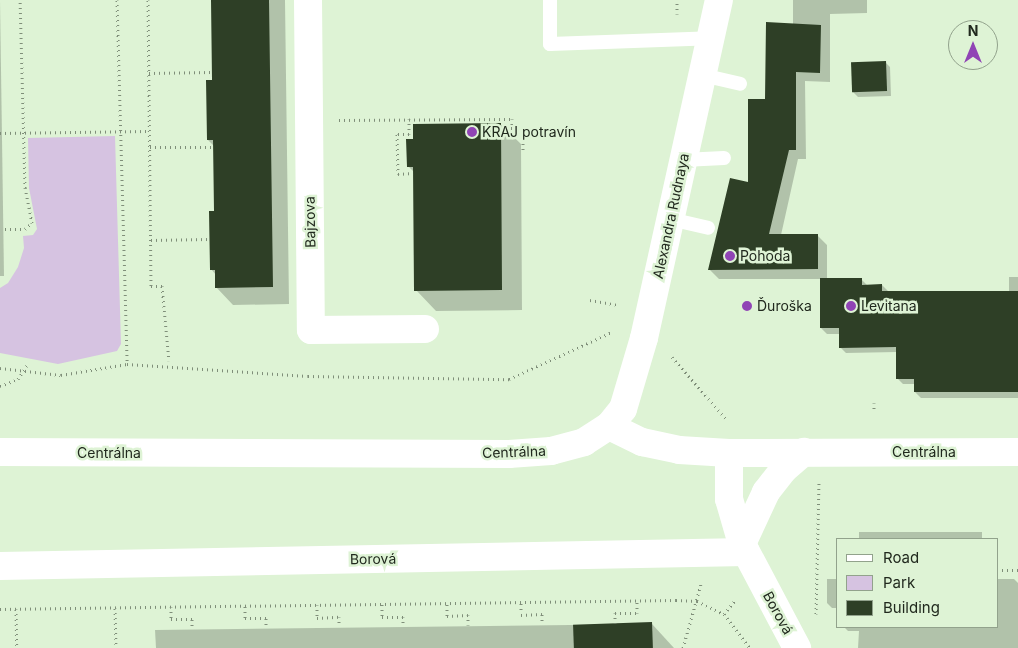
<!DOCTYPE html>
<meta charset="utf-8">
<style>
body{margin:0}
#map{position:relative;width:1018px;height:648px;overflow:hidden;background:#def3d5;font-family:Inter,sans-serif}
div>[style]{position:absolute}
[style*='--x']{left:calc(var(--x)*1px);top:calc(var(--y)*1px);width:calc(var(--w)*1px);rotate:calc(var(--a)*1deg)}
.green>*{inset:0;background:#d6c3e1}
.shadow>*{inset:0;background:#0003;transform-origin:0 0}
.building>*{inset:0;background:#2e3f26;transform-origin:0 0}
.path>*{height:3px;margin-top:-1.5px;transform-origin:0;background:repeating-linear-gradient(90deg,#7f8e79 0 1px,transparent 0 5px)}
.service>*{height:14px;margin:-7px;padding:0 7px;transform-origin:7px;border-radius:7px;background:#fff}
.minor>*{height:28px;margin:-14px;padding:0 14px;transform-origin:14px;border-radius:14px;background:#fff}
.dots>*{width:14px;height:14px;translate:-50% -50%;box-sizing:border-box;border:2px solid #def3d5;border-radius:50%}
span{translate:-50% -50%;white-space:nowrap;text-align:center;line-height:1.15;-webkit-text-stroke:5px #def3d5;paint-order:stroke}
.poi-label{font-size:14px;color:#21291e}
.left{translate:0 -50%;text-align:left}
.street-label{font-size:14px;color:#21291e}
.legend{position:absolute;left:836px;top:538px;width:162px;height:90px;box-sizing:border-box;background:#def3d5;border:1px solid #92a28c;margin:0;padding:6px 9px;list-style:none;font-size:15px;color:#21291e}
.legend li{display:flex;align-items:center;gap:10px;height:25px}
.legend b{width:25px;border:1px solid #92a28c}
.north{position:absolute;left:948px;top:20px;width:50px;height:50px;box-sizing:border-box;background:#def3d5;border:1px solid #92a28c;border-radius:50%;rotate:0deg;font-size:14px;font-weight:700;line-height:20px;text-align:center;color:#21291e}
.north::after{content:'';display:block;margin:auto;width:18px;height:22px;background:#9044b5;clip-path:polygon(50% 0,100% 100%,50% 72%,0 100%)}
</style>
<div id="map">
<div class="green">
<div style="clip-path:polygon(115px 136px,121px 344px,117px 351px,58px 364px,0 353px,0 288px,8px 283px,18px 267px,24px 248px,23px 236px,33px 235px,37px 229px,29px 188px,28px 138px)"></div>
</div>
<div class="shadow">
<div style="clip-path:polygon(0 0,4px 276px,0 276px)"></div>
<div style="clip-path:polygon(212px 0,285px 0,289px 304px,233px 305px,216px 287px,216px 275px,211px 269px,215px 212px,214px 146px,208px 140px,213px 81px)"></div>
<div style="clip-path:polygon(793px 0,867px 0,867px 13px,830px 14px,830px 82px,805px 81px,806px 159px,798px 159px,781px 235px,817px 235px,827px 245px,827px 279px,861px 279px,868px 286px,882px 285px,888px 291px,1009px 293px,1009px 277px,1018px 277px,1018px 398px,921px 398px,915px 392px,915px 384px,903px 384px,897px 378px,897px 352px,846px 353px,840px 347px,840px 334px,827px 334px,821px 328px,821px 279px,719px 279px,709px 269px,749px 184px,766px 101px,793px 25px)"></div>
<div style="clip-path:polygon(885px 62px,890px 67px,891px 96px,858px 97px,853px 92px)"></div>
<div style="clip-path:polygon(500px 124px,521px 144px,522px 310px,436px 311px,416px 290px,415px 173px,408px 166px,414px 140px)"></div>
<div style="left:859px;top:532px;width:123px;height:7px"></div>
<div style="clip-path:polygon(827px 579px,837px 579px,837px 608px,832px 608px,827px 603px)"></div>
<div style="clip-path:polygon(997px 579px,1014px 579px,1018px 583px,1018px 648px,858px 648px,859px 631px,848px 631px,844px 627px,997px 627px)"></div>
<div style="clip-path:polygon(652px 624px,674px 648px,156px 648px,155px 630px)"></div>
</div>
<div class="building">
<div style="clip-path:polygon(211px 0,269px 0,273px 287px,215px 288px,215px 270px,210px 270px,209px 211px,214px 211px,213px 140px,207px 140px,206px 80px,212px 80px)"></div>
<div style="clip-path:polygon(766px 22px,821px 25px,820px 73px,796px 72px,796px 150px,789px 150px,769px 234px,818px 234px,818px 269px,708px 270px,730px 178px,748px 182px,748px 99px,765px 99px)"></div>
<div style="left:886px;top:61px;width:30px;height:35px;rotate:88deg"></div>
<div style="clip-path:polygon(501px 123px,502px 290px,414px 291px,413px 167px,407px 167px,406px 139px,413px 139px,413px 124px)"></div>
<div style="clip-path:polygon(820px 278px,862px 278px,862px 285px,882px 284px,882px 291px,1018px 291px,1018px 392px,914px 392px,914px 379px,896px 379px,896px 347px,839px 348px,839px 328px,820px 328px)"></div>
<div style="left:652px;top:622px;width:26px;height:79px;rotate:88deg"></div>
</div>
<div class="path">
<div style="--x:117;--y:0;--w:364;--a:88.4"></div>
<div style="--x:148;--y:0;--w:286;--a:89.4"></div>
<div style="--x:151;--y:286;--w:11;--a:0"></div>
<div style="--x:162;--y:286;--w:75;--a:84.7"></div>
<div style="--x:677;--y:14;--w:14;--a:-90"></div>
<div style="--x:149;--y:73;--w:63;--a:-0.9"></div>
<div style="--x:409;--y:119;--w:15;--a:90"></div>
<div style="--x:409;--y:134;--w:12;--a:180"></div>
<div style="--x:397;--y:134;--w:40;--a:88.6"></div>
<div style="--x:398;--y:174;--w:15;--a:-4"></div>
<div style="--x:339;--y:120;--w:173;--a:-0.3"></div>
<div style="--x:512;--y:119;--w:9;--a:90"></div>
<div style="--x:501;--y:128;--w:22;--a:0"></div>
<div style="--x:523;--y:128;--w:24;--a:90"></div>
<div style="--x:0;--y:133;--w:149;--a:-0.8"></div>
<div style="--x:150;--y:147;--w:63;--a:0"></div>
<div style="--x:5;--y:229;--w:20;--a:0"></div>
<div style="--x:25;--y:229;--w:9;--a:-41"></div>
<div style="--x:32;--y:223;--w:36;--a:-101"></div>
<div style="--x:25;--y:188;--w:188;--a:-91.5"></div>
<div style="--x:151;--y:240;--w:58;--a:-1"></div>
<div style="--x:590;--y:300;--w:28;--a:10"></div>
<div style="--x:672;--y:357;--w:84;--a:48.9"></div>
<div style="--x:0;--y:368;--w:61;--a:6.5"></div>
<div style="--x:61;--y:375;--w:67;--a:-9.5"></div>
<div style="--x:127;--y:364;--w:181;--a:3.8"></div>
<div style="--x:308;--y:376;--w:201;--a:0.9"></div>
<div style="--x:509;--y:379;--w:113;--a:-24.5"></div>
<div style="--x:0;--y:386;--w:19;--a:-21"></div>
<div style="--x:18;--y:379;--w:17;--a:-57"></div>
<div style="--x:874;--y:403;--w:7;--a:90"></div>
<div style="--x:997;--y:570;--w:21;--a:0"></div>
<div style="--x:521;--y:603;--w:12;--a:90"></div>
<div style="--x:521;--y:615;--w:21;--a:-3"></div>
<div style="--x:542;--y:614;--w:9;--a:90"></div>
<div style="--x:382;--y:604;--w:13;--a:90"></div>
<div style="--x:382;--y:617;--w:21;--a:0"></div>
<div style="--x:403;--y:617;--w:8;--a:90"></div>
<div style="--x:447;--y:604;--w:12;--a:90"></div>
<div style="--x:447;--y:616;--w:21;--a:-3"></div>
<div style="--x:468;--y:615;--w:10;--a:90"></div>
<div style="--x:317;--y:605;--w:13;--a:90"></div>
<div style="--x:317;--y:618;--w:22;--a:-3"></div>
<div style="--x:339;--y:617;--w:9;--a:90"></div>
<div style="--x:245;--y:606;--w:12;--a:90"></div>
<div style="--x:245;--y:618;--w:21;--a:0"></div>
<div style="--x:266;--y:618;--w:9;--a:90"></div>
<div style="--x:171;--y:607;--w:12;--a:90"></div>
<div style="--x:171;--y:619;--w:21;--a:0"></div>
<div style="--x:192;--y:619;--w:9;--a:90"></div>
<div style="--x:115;--y:608;--w:40;--a:88.6"></div>
<div style="--x:0;--y:609;--w:676;--a:-0.76"></div>
<div style="--x:676;--y:600;--w:21;--a:3"></div>
<div style="--x:697;--y:601;--w:30;--a:26"></div>
<div style="--x:724;--y:614;--w:43;--a:52.6"></div>
<div style="--x:16;--y:609;--w:39;--a:89"></div>
<div style="--x:724;--y:614;--w:19;--a:-51"></div>
<div style="--x:816;--y:614;--w:131;--a:-88.7"></div>
<div style="--x:615;--y:623;--w:10;--a:-90"></div>
<div style="--x:615;--y:613;--w:22;--a:0"></div>
<div style="--x:637;--y:613;--w:13;--a:-90"></div>
<div style="--x:683;--y:648;--w:66;--a:-74.3"></div>
</div>
<div class="service">
<div style="--x:550;--y:0;--w:44;--a:90"></div>
<div style="--x:550;--y:44;--w:160;--a:-2.1"></div>
<div style="--x:702;--y:75;--w:39;--a:13"></div>
<div style="--x:683;--y:160;--w:41;--a:-2.8"></div>
<div style="--x:670;--y:219;--w:39;--a:13"></div>
</div>
<div class="minor">
<div style="--x:308;--y:0;--w:330;--a:89.5"></div>
<div style="--x:311;--y:330;--w:114;--a:-0.5"></div>
<div style="--x:609;--y:426;--w:37;--a:26"></div>
<div style="--x:642;--y:442;--w:38;--a:12"></div>
<div style="--x:679;--y:450;--w:50;--a:3.4"></div>
<div style="--x:729;--y:453;--w:289;--a:-0.2"></div>
<div style="--x:0;--y:452;--w:509;--a:0.23"></div>
<div style="--x:509;--y:454;--w:42;--a:-4.1"></div>
<div style="--x:551;--y:451;--w:34;--a:-15"></div>
<div style="--x:584;--y:442;--w:30;--a:-33"></div>
<div style="--x:609;--y:426;--w:22;--a:-51"></div>
<div style="--x:623;--y:409;--w:74;--a:-73.5"></div>
<div style="--x:644;--y:338;--w:346;--a:-77.5"></div>
<div style="--x:729;--y:453;--w:46;--a:90"></div>
<div style="--x:729;--y:499;--w:47;--a:73.9"></div>
<div style="--x:742;--y:544;--w:118;--a:62.1"></div>
<div style="--x:742;--y:544;--w:57;--a:-65.2"></div>
<div style="--x:766;--y:492;--w:28;--a:-52"></div>
<div style="--x:783;--y:470;--w:28;--a:-41"></div>
<div style="--x:0;--y:566;--w:746;--a:-1.08"></div>
</div>
<div class="dots">
<div style="left:472px;top:132px;background:#9044b5"></div>
<div style="left:730px;top:256px;background:#9044b5"></div>
<div style="left:747px;top:306px;background:#9044b5"></div>
<div style="left:851px;top:306px;background:#9044b5"></div>
</div>
<div class="poi-label">
<span class="left" style="left:482px;top:132px">KRAJ potravín</span>
<span class="left" style="left:740px;top:256px">Pohoda</span>
<span class="left" style="left:757px;top:306px">Ďuroška</span>
<span class="left" style="left:861px;top:306px">Levitana</span>
</div>
<div class="street-label">
<span style="left:671px;top:216px;rotate:-78deg">Alexandra Rudnaya</span>
<span style="left:310px;top:222px;rotate:-91deg">Bajzova</span>
<span style="left:514px;top:452px;rotate:-2deg">Centrálna</span>
<span style="left:924px;top:452px">Centrálna</span>
<span style="left:109px;top:453px">Centrálna</span>
<span style="left:373px;top:559px;rotate:-1deg">Borová</span>
<span style="left:778px;top:613px;rotate:61deg">Borová</span>
</div>
<ul class="legend">
<li><b style="height:6px;background:#fff"></b>Road</li>
<li><b style="height:14px;background:#d6c3e1"></b>Park</li>
<li><b style="height:14px;background:#2e3f26"></b>Building</li>
</ul>
<div class="north">N</div>
</div>
